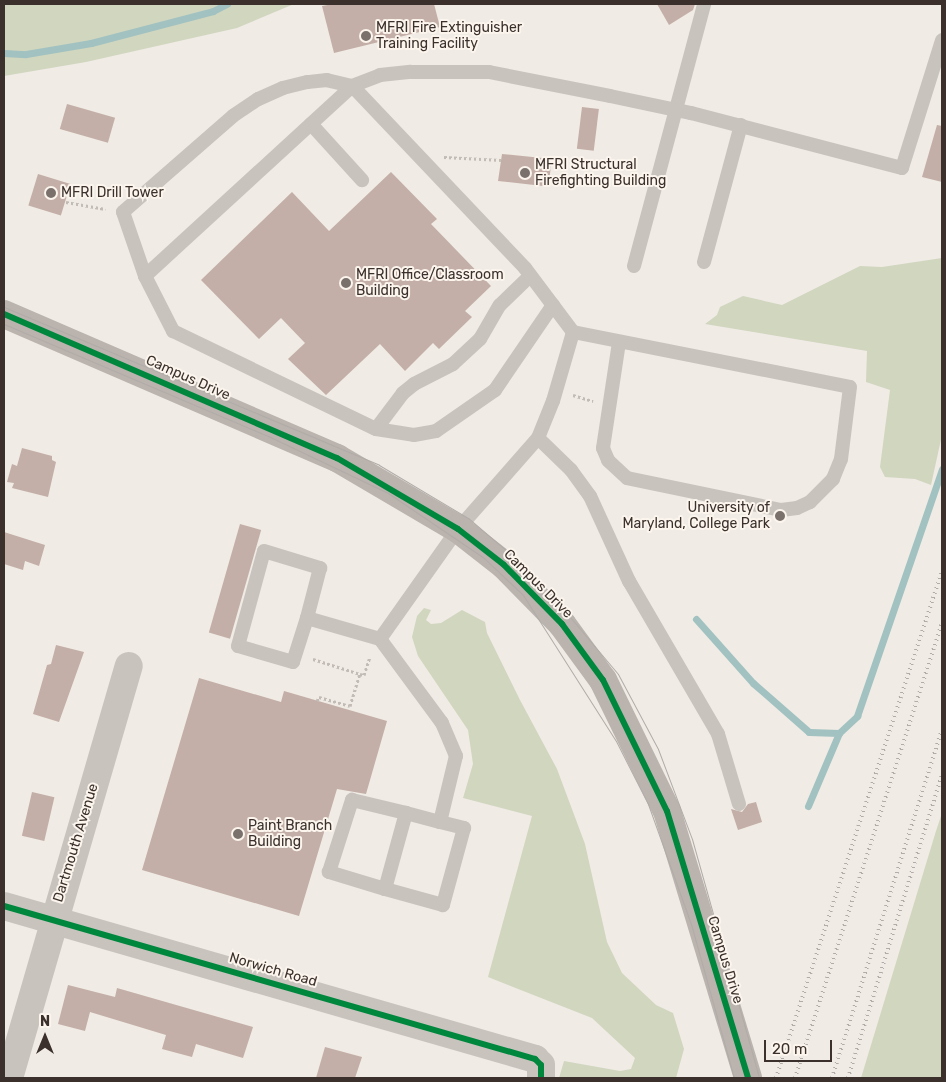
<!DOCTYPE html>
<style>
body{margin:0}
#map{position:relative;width:946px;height:1082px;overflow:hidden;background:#f0ebe5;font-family:Rubik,sans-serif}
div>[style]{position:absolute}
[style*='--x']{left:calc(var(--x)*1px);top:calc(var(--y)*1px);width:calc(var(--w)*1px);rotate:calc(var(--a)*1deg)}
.green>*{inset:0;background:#d1d6bf}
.stream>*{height:7px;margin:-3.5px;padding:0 3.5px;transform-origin:3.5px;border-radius:3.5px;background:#a1c2c1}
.building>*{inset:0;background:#c3afa7;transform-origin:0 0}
.path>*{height:3px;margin-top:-1.5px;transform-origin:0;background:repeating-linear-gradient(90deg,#c2bbb6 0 2.5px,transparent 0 5px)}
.lane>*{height:14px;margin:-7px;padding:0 7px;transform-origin:7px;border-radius:7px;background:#c9c3be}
.street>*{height:28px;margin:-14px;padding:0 14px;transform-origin:14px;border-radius:14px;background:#c9c3be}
.secondary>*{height:28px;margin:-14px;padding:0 14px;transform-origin:14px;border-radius:14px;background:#bab3ae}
.tram>*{height:1px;margin:-0.5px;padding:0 0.5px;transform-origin:0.5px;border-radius:0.5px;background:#b1aca8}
.rail>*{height:4px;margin-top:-2px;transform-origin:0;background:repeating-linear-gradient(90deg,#b1aca8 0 1px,transparent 0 5px)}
.cycleway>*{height:6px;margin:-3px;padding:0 3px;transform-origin:3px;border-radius:3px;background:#00873e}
.dots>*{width:14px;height:14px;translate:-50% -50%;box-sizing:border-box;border:2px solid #fbf5ee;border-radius:50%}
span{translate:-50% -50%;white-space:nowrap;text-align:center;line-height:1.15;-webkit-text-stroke:4px #fbf5ee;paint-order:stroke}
.poi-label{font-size:14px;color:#3b302b}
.left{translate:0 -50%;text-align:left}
.right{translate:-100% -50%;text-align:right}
.street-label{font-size:14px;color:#3b302b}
.frame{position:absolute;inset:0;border:5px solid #3b302b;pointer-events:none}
.north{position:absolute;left:20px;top:1012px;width:50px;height:50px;-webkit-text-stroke:4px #fbf5ee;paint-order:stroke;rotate:0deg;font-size:14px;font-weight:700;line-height:20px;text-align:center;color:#3b302b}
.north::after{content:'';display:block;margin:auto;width:18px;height:22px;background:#3b302b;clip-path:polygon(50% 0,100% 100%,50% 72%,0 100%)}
.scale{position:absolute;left:764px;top:1040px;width:68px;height:22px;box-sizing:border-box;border:2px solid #3b302b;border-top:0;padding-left:6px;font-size:15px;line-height:18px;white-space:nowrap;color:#3b302b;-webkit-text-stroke:4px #fbf5ee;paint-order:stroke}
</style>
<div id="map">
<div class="green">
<div style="clip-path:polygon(4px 4px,294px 4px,237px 28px,86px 62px,4px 76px)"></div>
<div style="clip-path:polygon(942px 258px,942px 435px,931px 485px,915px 479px,885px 477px,880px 467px,890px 390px,866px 382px,867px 351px,705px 324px,717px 315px,720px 307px,743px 296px,782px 305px,860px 266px,882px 267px)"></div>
<div style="clip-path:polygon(424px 608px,431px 610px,426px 620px,431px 624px,441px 623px,462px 610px,485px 622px,487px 633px,520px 700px,557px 769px,585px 844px,607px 942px,622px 973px,656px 1005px,673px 1013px,684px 1049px,676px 1078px,559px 1078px,564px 1061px,620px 1071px,631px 1069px,635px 1058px,592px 1018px,488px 977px,532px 816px,463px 798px,473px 764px,468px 730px,418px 656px,412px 637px,417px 616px)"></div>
<div style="clip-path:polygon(942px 813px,942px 1078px,861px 1078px,936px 831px)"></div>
</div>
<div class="stream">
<div style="--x:4;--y:53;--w:22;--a:3"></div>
<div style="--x:26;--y:54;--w:66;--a:-9.6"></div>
<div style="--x:91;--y:43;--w:126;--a:-14.7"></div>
<div style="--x:213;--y:11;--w:16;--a:-27"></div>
<div style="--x:696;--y:619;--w:86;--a:48.3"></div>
<div style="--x:753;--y:683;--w:74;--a:41.2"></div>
<div style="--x:809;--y:732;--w:30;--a:2"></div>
<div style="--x:839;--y:733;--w:25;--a:-43"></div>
<div style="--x:857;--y:716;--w:261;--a:-71"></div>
<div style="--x:808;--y:806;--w:79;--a:-67"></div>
</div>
<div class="building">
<div style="clip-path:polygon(333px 4px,434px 4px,440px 27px,334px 53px,322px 6px)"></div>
<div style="clip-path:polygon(657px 4px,695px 4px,693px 10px,669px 25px)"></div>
<div style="left:67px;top:104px;width:50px;height:26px;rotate:16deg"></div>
<div style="left:582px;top:107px;width:17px;height:42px;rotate:7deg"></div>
<div style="clip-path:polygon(937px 125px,942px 126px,942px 182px,922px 177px)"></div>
<div style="clip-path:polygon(502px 154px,552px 159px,549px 181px,543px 181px,543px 186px,498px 181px)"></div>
<div style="clip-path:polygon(391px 172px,437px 219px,431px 224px,491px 286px,465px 311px,472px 317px,439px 349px,433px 343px,405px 371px,380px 344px,326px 395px,288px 359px,305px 343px,281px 318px,259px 339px,201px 280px,292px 192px,329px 231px)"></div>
<div style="left:38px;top:174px;width:34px;height:33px;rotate:17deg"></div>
<div style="clip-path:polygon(22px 448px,52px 456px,52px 460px,56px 462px,48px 497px,12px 488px,14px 483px,7px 482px,12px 464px,17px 466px)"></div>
<div style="left:240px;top:524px;width:22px;height:113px;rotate:16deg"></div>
<div style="clip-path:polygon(4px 532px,45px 545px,39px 566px,25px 561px,23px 570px,4px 564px)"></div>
<div style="clip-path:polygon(56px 645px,84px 652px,59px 722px,33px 714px,47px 665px,51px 664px)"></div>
<div style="clip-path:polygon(199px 678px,281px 702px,284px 691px,387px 721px,366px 794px,337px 789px,299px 916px,142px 870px)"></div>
<div style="left:32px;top:792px;width:23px;height:45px;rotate:13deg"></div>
<div style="clip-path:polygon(756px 802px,762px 822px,738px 830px,731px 809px,742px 812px,748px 804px)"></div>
<div style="clip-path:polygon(68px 985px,115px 997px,117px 988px,253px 1027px,243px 1058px,196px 1044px,192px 1057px,162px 1049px,166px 1035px,90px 1012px,85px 1031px,58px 1024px)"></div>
<div style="clip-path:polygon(325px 1047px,362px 1057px,355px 1078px,316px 1078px)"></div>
</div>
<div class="path">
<div style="--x:444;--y:157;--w:57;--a:3"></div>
<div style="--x:66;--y:202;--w:40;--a:10"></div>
<div style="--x:573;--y:395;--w:21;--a:17"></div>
<div style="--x:313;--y:659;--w:49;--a:17.7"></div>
<div style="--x:317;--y:701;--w:4;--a:-63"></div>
<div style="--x:319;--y:697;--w:32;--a:16"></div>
<div style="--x:350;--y:706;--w:34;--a:-73"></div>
<div style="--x:360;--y:674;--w:4;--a:14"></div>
<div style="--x:364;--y:675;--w:19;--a:-72"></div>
</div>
<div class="lane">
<div style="--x:311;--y:124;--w:76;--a:47.7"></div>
<div style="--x:704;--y:262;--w:142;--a:-74.9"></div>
<div style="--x:634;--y:266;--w:271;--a:-75"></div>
<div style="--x:145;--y:276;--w:62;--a:63"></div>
<div style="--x:173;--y:331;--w:225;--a:25.8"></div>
<div style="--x:376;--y:429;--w:38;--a:9"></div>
<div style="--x:414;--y:435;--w:22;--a:-10"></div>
<div style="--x:436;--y:431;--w:72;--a:-34.8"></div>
<div style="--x:495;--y:390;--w:103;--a:-55.7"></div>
<div style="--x:573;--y:332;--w:282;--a:11.2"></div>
<div style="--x:850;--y:387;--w:73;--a:97.1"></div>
<div style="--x:841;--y:459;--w:22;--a:112"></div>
<div style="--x:833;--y:479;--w:33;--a:135"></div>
<div style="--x:810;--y:502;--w:14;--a:155"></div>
<div style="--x:797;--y:508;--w:16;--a:173"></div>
<div style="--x:781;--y:510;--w:157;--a:-168.3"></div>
<div style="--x:627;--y:478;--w:26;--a:-137"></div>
<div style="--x:608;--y:460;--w:13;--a:-113"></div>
<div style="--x:603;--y:448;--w:107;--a:-81.4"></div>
<div style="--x:376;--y:429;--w:45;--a:-53.1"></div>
<div style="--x:403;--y:393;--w:14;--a:-39"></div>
<div style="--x:414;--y:384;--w:44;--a:-27.1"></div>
<div style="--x:453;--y:364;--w:37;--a:-43"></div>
<div style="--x:480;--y:339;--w:39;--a:-60"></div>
<div style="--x:500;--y:305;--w:42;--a:-44"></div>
<div style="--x:538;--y:438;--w:40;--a:-68"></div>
<div style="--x:553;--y:401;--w:72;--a:-73.8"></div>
<div style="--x:573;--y:332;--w:80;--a:-126.9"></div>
<div style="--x:525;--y:268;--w:251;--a:-133.5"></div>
<div style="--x:352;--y:86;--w:26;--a:-167"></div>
<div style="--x:327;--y:80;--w:20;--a:174"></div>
<div style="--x:307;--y:82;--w:25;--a:166"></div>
<div style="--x:283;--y:88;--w:27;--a:156"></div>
<div style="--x:258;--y:99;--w:30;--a:146"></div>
<div style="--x:233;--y:116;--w:146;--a:138.9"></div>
<div style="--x:123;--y:212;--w:68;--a:71"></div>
<div style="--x:145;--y:276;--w:281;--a:-42.5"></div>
<div style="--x:352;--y:86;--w:30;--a:-21"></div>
<div style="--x:380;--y:75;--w:31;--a:-6"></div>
<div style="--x:411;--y:72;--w:78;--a:0"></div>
<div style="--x:489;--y:72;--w:123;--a:11.2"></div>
<div style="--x:610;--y:96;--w:83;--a:11.9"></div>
<div style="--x:691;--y:113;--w:218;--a:14.6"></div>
<div style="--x:902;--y:168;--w:134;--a:-72.6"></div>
<div style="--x:307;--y:618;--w:46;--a:107.7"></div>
<div style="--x:293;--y:662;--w:57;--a:-163.8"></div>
<div style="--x:238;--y:646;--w:98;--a:-74.7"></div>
<div style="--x:264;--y:551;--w:59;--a:16.9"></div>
<div style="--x:320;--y:568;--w:52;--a:104.6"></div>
<div style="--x:307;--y:618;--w:76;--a:16"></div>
<div style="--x:440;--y:822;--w:25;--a:14"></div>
<div style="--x:464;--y:828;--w:80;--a:105.3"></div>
<div style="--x:443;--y:905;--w:60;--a:-164.6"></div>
<div style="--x:385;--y:889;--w:79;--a:-74.6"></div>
<div style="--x:406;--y:813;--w:35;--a:15"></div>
<div style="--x:440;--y:822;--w:68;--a:-76.4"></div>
<div style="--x:456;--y:756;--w:36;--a:-113"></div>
<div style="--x:442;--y:723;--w:104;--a:-126.4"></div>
<div style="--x:380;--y:639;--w:135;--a:-54.7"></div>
<div style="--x:458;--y:529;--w:121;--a:-48.7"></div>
<div style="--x:538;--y:438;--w:46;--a:44.1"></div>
<div style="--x:571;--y:470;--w:32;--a:54"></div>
<div style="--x:590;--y:496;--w:94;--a:65.4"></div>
<div style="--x:629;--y:581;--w:177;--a:59.8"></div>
<div style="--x:718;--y:734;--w:73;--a:73.3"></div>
<div style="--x:385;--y:889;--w:59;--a:-163.1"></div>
<div style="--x:329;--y:872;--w:76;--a:-72.3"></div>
<div style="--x:352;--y:800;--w:56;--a:13.5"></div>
</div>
<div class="street">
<div style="--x:4;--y:906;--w:553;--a:16.07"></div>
<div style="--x:535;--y:1059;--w:8;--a:45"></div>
<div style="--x:541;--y:1065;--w:13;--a:90"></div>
<div style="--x:9;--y:1078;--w:429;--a:-73.8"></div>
</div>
<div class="secondary">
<div style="--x:4;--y:314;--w:363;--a:23.4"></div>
<div style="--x:337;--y:458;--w:140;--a:30.4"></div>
<div style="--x:458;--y:529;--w:58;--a:38"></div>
<div style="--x:504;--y:565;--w:83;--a:45.5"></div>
<div style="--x:562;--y:624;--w:69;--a:53.8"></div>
<div style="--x:603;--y:680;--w:146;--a:64"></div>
<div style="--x:667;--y:811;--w:279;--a:73.1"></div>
</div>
<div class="tram">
<div style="--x:4;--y:307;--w:407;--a:22.8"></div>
<div style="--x:379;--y:465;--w:104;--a:30.8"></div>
<div style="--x:468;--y:518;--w:85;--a:40.2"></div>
<div style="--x:533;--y:573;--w:132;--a:49.9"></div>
<div style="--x:618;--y:674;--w:85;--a:61.9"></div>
<div style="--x:658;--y:749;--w:96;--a:69.3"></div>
<div style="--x:692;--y:839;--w:248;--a:74.3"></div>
<div style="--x:4;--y:324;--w:287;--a:23"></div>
<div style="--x:268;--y:436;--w:133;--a:25.4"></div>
<div style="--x:388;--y:493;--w:116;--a:34.1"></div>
<div style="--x:484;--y:558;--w:54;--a:43.5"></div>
<div style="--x:523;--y:595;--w:173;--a:57.5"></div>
<div style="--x:616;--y:741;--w:71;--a:63.1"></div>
<div style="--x:648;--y:804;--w:127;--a:70.3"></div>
<div style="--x:691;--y:924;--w:160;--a:74.4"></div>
</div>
<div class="rail">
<div style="--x:776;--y:1078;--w:533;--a:-71.87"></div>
<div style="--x:795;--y:1078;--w:479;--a:-72.1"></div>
<div style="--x:832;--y:1078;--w:365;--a:-72.5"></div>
<div style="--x:848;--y:1078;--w:317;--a:-72.8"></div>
</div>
<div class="cycleway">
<div style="--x:4;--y:314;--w:363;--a:23.4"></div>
<div style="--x:337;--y:458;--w:140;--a:30.4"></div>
<div style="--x:458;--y:529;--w:58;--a:38"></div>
<div style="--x:504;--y:565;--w:83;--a:45.5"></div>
<div style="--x:562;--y:624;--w:69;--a:53.8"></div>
<div style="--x:603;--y:680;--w:146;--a:64"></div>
<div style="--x:667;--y:811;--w:279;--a:73.1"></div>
<div style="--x:4;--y:906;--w:553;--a:16.07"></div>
<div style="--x:535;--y:1059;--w:8;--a:45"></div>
<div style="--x:541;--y:1065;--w:13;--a:90"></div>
</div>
<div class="dots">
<div style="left:366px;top:36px;background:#7a716c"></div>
<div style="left:525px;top:173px;background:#7a716c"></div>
<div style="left:51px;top:193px;background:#7a716c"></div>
<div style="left:346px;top:283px;background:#7a716c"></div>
<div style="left:780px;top:516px;background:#7a716c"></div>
<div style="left:238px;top:834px;background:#7a716c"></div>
</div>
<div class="poi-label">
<span class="left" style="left:376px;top:36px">MFRI Fire Extinguisher<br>Training Facility</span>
<span class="left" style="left:535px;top:173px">MFRI Structural<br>Firefighting Building</span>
<span class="left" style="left:61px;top:193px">MFRI Drill Tower</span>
<span class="left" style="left:356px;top:283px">MFRI Office/Classroom<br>Building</span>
<span class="right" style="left:770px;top:516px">University of<br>Maryland, College Park</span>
<span class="left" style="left:248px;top:834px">Paint Branch<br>Building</span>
</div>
<div class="street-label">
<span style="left:188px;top:378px;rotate:24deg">Campus Drive</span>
<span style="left:538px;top:584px;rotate:45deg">Campus Drive</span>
<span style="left:76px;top:843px;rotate:-73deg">Dartmouth Avenue</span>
<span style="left:725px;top:960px;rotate:73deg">Campus Drive</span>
<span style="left:273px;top:970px;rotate:16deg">Norwich Road</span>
</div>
<div class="frame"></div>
<div class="north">N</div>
<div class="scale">20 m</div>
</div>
